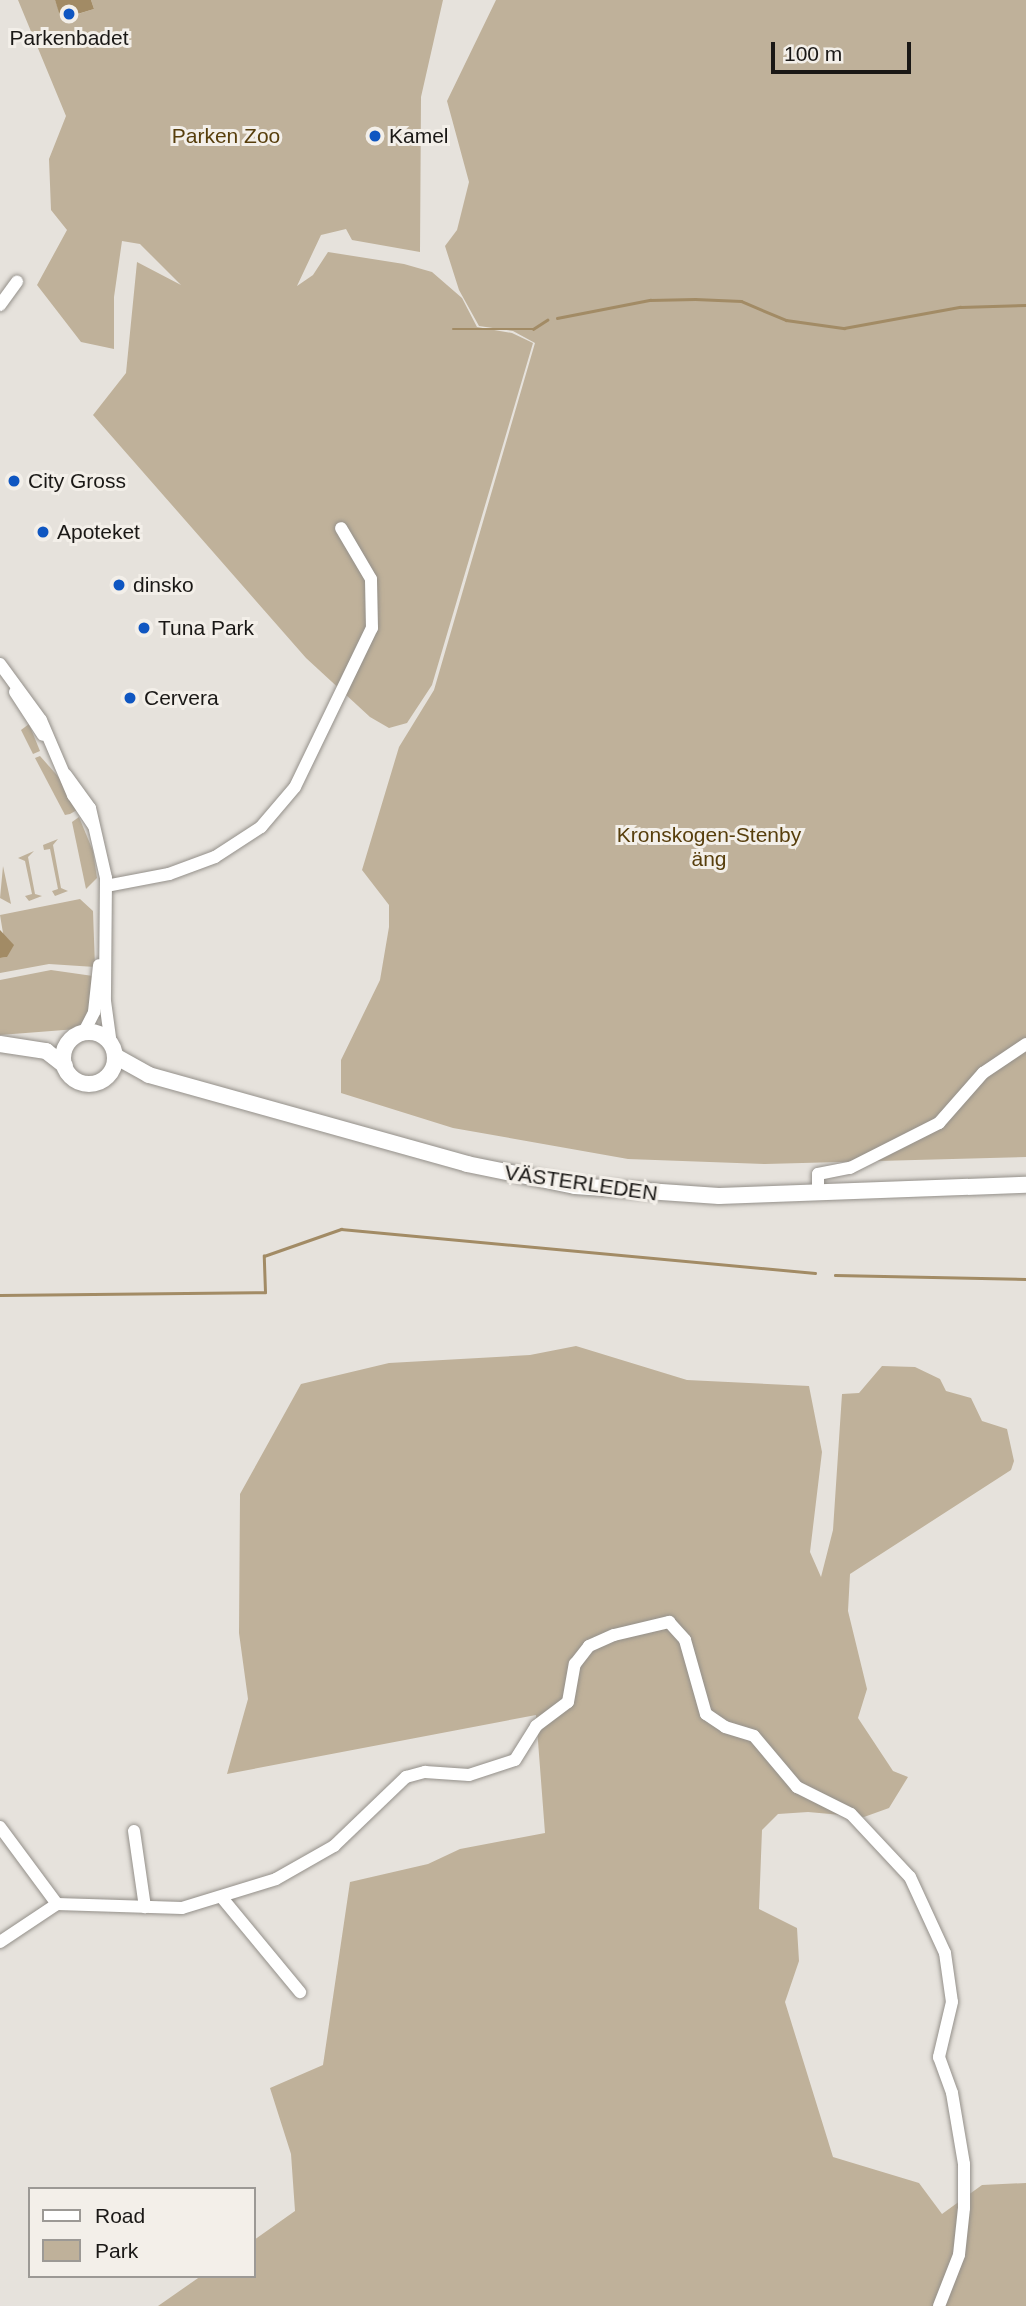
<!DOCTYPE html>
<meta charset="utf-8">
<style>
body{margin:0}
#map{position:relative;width:1026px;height:2306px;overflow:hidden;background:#e6e2dc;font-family:Arial,sans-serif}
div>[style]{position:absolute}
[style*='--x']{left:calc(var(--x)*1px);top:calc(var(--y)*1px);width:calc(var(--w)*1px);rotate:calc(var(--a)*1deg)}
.green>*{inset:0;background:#bfb19a}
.water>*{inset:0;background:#a28b65}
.stream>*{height:2.5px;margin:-1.25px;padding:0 1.25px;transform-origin:1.25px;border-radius:1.25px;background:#a28b65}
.roads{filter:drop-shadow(0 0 2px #94908a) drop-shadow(0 0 2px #94908a)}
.minor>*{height:12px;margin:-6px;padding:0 6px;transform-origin:6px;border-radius:6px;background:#fff}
.major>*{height:16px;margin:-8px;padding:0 8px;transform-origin:8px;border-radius:8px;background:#fff}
.major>.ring{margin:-8px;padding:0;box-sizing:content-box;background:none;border:16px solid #fff;border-radius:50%}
.dots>*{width:19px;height:19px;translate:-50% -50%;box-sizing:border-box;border:4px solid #f3efe9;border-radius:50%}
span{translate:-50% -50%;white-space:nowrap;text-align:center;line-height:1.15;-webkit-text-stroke:6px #f3efe9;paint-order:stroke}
.poi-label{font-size:21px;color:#1a1816}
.left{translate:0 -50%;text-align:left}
.park-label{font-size:21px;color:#573e0c}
.street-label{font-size:21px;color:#1a1816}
.legend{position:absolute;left:28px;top:2187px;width:228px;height:91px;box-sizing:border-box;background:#f3efe9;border:2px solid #9c9995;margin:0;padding:9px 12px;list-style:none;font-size:21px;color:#1a1816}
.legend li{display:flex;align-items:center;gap:14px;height:35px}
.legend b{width:35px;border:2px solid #9c9995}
.scale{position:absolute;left:771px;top:42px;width:140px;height:32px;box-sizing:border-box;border:4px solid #1a1816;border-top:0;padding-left:9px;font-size:21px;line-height:24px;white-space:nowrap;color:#1a1816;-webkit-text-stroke:5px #f3efe9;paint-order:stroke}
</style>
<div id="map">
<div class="green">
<div style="clip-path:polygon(18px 0,55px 0,62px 19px,94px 9px,91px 0,443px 0,421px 97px,420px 252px,352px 240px,346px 229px,321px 235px,297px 286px,313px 275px,328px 252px,404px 264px,432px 272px,462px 298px,477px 327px,512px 333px,533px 343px,432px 685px,407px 723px,389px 728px,370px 717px,306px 658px,93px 415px,126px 373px,137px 262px,181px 285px,140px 244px,122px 241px,114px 297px,114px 349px,81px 342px,37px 285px,67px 230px,51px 210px,49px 159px,66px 116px)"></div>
<div style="clip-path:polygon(496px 0,1026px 0,1026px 1157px,765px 1164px,628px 1159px,453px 1128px,341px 1093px,341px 1060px,380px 980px,389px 927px,389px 905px,362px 870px,399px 747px,434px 690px,535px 343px,513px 331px,479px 326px,459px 290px,445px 246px,457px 230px,469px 182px,447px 101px)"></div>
<div style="clip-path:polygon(29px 724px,40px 751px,33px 754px,21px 730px)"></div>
<div style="clip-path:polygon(40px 756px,63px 782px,77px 810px,70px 814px,65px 815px,35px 758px)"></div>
<div style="clip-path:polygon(79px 817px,93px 851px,97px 878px,86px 889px,72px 822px)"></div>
<div style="clip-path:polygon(58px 839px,53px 845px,61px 888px,68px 891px,55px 896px,52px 891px,58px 889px,50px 849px,44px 850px,43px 845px)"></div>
<div style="clip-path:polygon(34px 851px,28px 857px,35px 894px,42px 896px,29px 901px,25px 896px,32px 894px,25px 861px,18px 858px)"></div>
<div style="clip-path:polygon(3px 866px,10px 899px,11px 904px,0 898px)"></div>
<div style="clip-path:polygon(80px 899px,93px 911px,95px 967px,49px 964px,0 973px,0 958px,7px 957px,0 915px)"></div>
<div style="clip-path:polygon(51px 970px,93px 976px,88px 1014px,77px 1029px,0 1035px,0 980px)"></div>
<div style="clip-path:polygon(576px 1346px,687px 1380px,809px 1386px,822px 1452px,810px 1552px,821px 1577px,833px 1530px,842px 1394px,859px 1393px,882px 1366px,915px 1367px,940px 1379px,946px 1391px,971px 1398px,982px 1421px,1007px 1429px,1014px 1461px,1011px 1470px,850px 1574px,848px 1611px,867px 1689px,858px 1718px,893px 1771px,908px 1777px,889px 1808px,864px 1817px,808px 1812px,778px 1814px,762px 1830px,759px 1909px,797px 1928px,799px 1961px,785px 2002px,833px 2157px,919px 2183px,942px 2214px,982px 2185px,1026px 2183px,1026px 2306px,158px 2306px,201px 2276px,254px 2276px,254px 2240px,295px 2211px,291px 2154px,270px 2088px,323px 2065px,350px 1882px,428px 1864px,460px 1849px,545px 1833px,536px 1715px,227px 1774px,248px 1699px,239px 1633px,240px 1494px,301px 1384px,389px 1363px,530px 1355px)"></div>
</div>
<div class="water">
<div style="clip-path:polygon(55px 0,91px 0,94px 9px,61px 19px)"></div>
<div style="clip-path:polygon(0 930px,14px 945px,7px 957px,0 958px)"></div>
</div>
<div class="stream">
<div style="--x:557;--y:318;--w:95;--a:-11"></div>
<div style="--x:650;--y:300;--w:45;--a:-1.3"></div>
<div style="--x:695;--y:299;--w:46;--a:2.5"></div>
<div style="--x:741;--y:301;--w:49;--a:22.9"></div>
<div style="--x:786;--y:320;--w:59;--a:7.9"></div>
<div style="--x:844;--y:328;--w:118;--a:-10.3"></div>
<div style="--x:960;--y:307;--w:66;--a:-1.7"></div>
<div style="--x:453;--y:329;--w:80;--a:0"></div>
<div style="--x:533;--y:329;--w:17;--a:-33"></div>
<div style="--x:835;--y:1275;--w:191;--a:1.2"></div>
<div style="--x:0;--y:1295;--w:265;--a:-0.6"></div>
<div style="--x:265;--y:1292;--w:36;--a:-92"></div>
<div style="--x:264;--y:1256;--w:82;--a:-19.3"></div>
<div style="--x:341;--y:1229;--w:476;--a:5.3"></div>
</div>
<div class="roads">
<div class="minor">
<div style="--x:0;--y:305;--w:29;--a:-54"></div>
<div style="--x:0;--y:664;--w:69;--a:53.8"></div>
<div style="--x:41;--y:720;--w:82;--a:66.9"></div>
<div style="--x:73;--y:795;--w:36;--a:56"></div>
<div style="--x:15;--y:692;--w:51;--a:56.9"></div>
<div style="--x:66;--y:775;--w:41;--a:54"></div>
<div style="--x:90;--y:808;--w:72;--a:77.1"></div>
<div style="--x:106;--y:878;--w:123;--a:90.5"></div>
<div style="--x:105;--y:1001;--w:44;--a:82.2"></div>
<div style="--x:106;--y:886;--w:64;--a:-10.8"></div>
<div style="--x:169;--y:874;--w:49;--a:-20.3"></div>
<div style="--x:215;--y:857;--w:55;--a:-33.1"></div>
<div style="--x:261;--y:827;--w:52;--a:-49.6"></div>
<div style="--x:295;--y:787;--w:177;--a:-64.2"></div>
<div style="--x:372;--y:628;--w:49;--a:-91.2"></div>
<div style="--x:371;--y:579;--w:59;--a:-120.5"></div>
<div style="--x:83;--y:1034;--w:25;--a:-63"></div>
<div style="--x:94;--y:1012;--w:47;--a:-83.9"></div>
<div style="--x:818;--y:1194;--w:20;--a:-90"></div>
<div style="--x:818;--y:1174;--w:33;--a:-11"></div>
<div style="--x:850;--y:1168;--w:100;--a:-26.8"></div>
<div style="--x:939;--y:1123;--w:67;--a:-48.7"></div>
<div style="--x:983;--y:1073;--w:52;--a:-34"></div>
<div style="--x:0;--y:1827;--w:96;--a:53.5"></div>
<div style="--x:134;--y:1831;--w:77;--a:81.8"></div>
<div style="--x:223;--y:1899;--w:121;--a:50.4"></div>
<div style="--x:0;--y:1942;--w:69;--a:-33.7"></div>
<div style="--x:57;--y:1904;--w:125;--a:1.8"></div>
<div style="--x:182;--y:1908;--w:98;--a:-17.1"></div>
<div style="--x:276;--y:1879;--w:67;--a:-29.6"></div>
<div style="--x:334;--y:1846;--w:100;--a:-43.8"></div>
<div style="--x:406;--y:1777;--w:20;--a:-15"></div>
<div style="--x:425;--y:1772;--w:44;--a:3.9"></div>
<div style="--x:469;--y:1775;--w:48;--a:-18.1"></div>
<div style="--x:515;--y:1760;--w:40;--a:-58"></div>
<div style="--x:536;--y:1726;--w:40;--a:-37"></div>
<div style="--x:568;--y:1702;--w:39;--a:-80"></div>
<div style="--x:575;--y:1664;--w:23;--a:-52"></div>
<div style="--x:589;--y:1646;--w:27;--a:-24"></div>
<div style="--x:614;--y:1635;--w:57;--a:-13.3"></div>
<div style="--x:669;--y:1622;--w:24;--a:48"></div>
<div style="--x:685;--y:1640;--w:77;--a:74.2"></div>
<div style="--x:706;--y:1714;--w:23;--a:34"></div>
<div style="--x:725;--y:1727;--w:30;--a:17"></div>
<div style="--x:754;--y:1736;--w:67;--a:49.9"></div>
<div style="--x:797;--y:1787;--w:60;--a:26.6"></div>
<div style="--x:851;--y:1814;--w:86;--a:46.9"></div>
<div style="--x:910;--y:1877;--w:84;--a:65.3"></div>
<div style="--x:945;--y:1953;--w:49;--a:81.9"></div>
<div style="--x:952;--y:2002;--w:57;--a:103.3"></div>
<div style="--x:939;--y:2057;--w:38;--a:70"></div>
<div style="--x:952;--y:2093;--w:72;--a:80.4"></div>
<div style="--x:964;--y:2164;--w:44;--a:90"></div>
<div style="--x:964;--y:2208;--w:47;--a:96.1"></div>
<div style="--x:959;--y:2255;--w:55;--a:111.4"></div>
</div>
<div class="major">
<div class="ring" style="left:63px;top:1032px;width:36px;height:36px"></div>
<div style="--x:0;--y:1044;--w:47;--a:8.7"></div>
<div style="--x:46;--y:1051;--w:24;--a:38"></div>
<div style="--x:115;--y:1056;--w:39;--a:29"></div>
<div style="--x:149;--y:1075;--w:330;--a:15.6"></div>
<div style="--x:467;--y:1164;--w:110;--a:11.5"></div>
<div style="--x:575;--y:1186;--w:144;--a:4"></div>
<div style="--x:719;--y:1196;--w:307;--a:-2.1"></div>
</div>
</div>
<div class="dots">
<div style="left:69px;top:14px;background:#0f56c1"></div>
<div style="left:375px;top:136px;background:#0f56c1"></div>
<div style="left:14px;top:481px;background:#0f56c1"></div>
<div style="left:43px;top:532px;background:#0f56c1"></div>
<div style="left:119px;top:585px;background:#0f56c1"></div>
<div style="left:144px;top:628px;background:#0f56c1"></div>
<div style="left:130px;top:698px;background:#0f56c1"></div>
</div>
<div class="poi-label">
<span style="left:69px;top:38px">Parkenbadet</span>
<span class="left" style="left:389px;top:136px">Kamel</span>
<span class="left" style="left:28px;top:481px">City Gross</span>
<span class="left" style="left:57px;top:532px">Apoteket</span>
<span class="left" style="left:133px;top:585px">dinsko</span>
<span class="left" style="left:158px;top:628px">Tuna Park</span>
<span class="left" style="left:144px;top:698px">Cervera</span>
</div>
<div class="park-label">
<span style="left:226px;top:136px">Parken Zoo</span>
<span style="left:709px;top:847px">Kronskogen-Stenby<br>äng</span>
</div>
<div class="street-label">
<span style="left:581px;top:1183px;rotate:8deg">VÄSTERLEDEN</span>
</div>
<ul class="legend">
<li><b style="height:9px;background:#fff"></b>Road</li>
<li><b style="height:19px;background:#bfb19a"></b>Park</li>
</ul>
<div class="scale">100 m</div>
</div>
